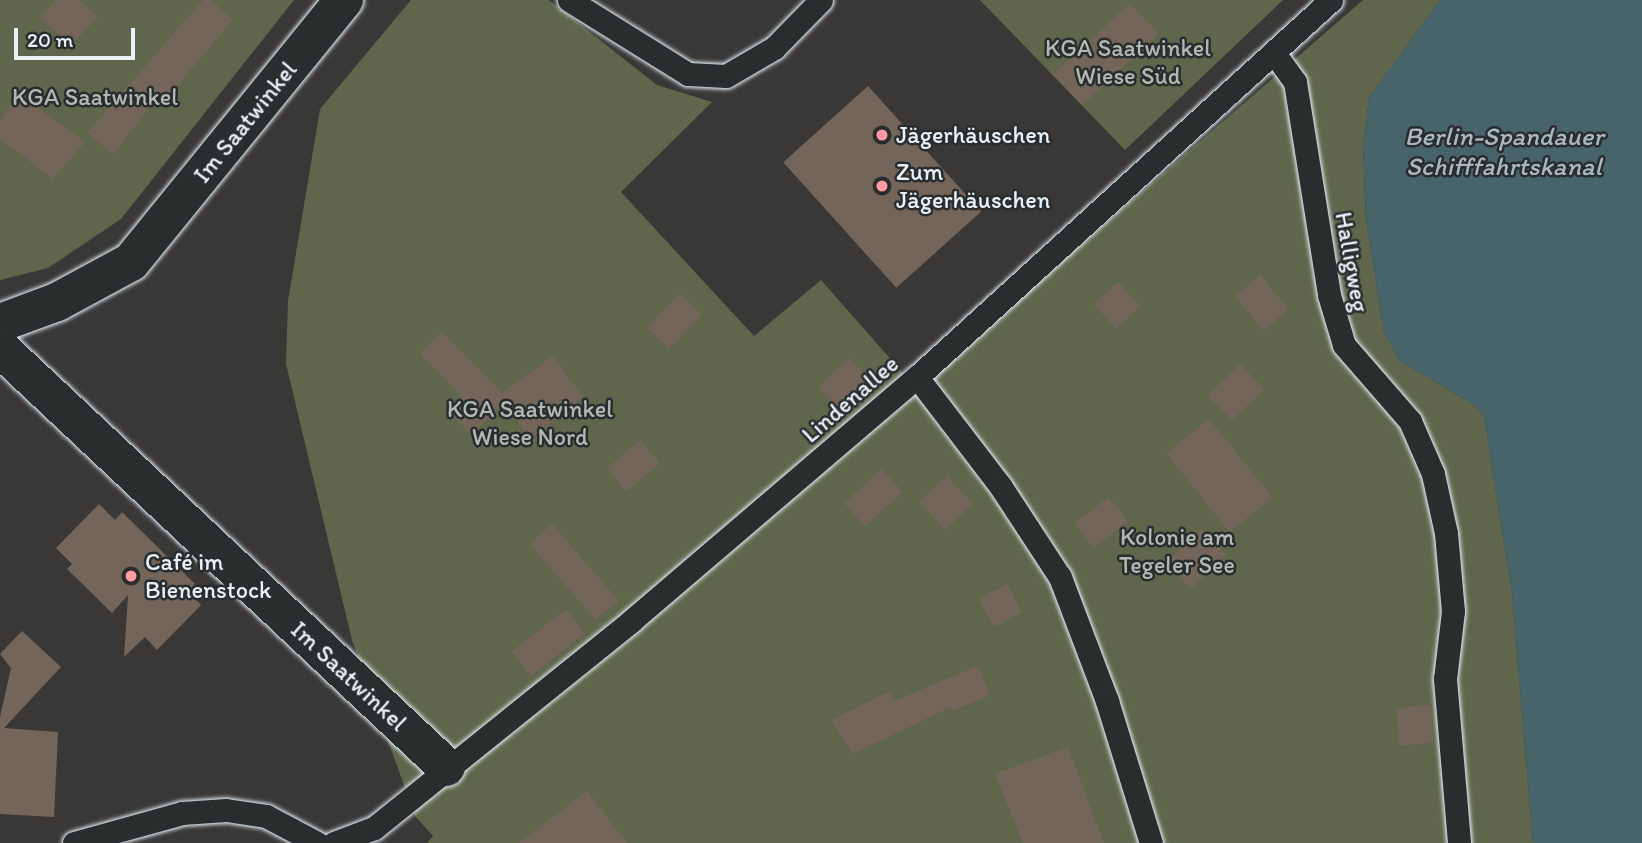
<!DOCTYPE html>
<meta charset="utf-8">
<style>
body{margin:0}
#map{position:relative;width:1642px;height:843px;overflow:hidden;background:#393837;font-family:Itim,sans-serif}
div>[style]{position:absolute}
[style*='--x']{left:calc(var(--x)*1px);top:calc(var(--y)*1px);width:calc(var(--w)*1px);rotate:calc(var(--a)*1deg)}
.green>*{inset:0;background:#5f664c}
.water>*{inset:0;background:#47646b}
.building>*{inset:0;background:#74655a;transform-origin:0 0}
.roads{filter:drop-shadow(0 0 2px #e8f1f8) drop-shadow(0 0 2px #e8f1f8)}
.service>*{height:23px;margin:-11.5px;padding:0 11.5px;transform-origin:11.5px;border-radius:11.5px;background:#2a2d2e}
.minor>*{height:38px;margin:-19px;padding:0 19px;transform-origin:19px;border-radius:19px;background:#2a2d2e}
.dots>*{width:19px;height:19px;translate:-50% -50%;box-sizing:border-box;border:4px solid #2a2d2e;border-radius:50%}
span{translate:-50% -50%;white-space:nowrap;text-align:center;line-height:1.15;-webkit-text-stroke:5px #2a2d2e;paint-order:stroke}
.park-label{font-size:24px;color:#b1b9b3}
.street-label{font-size:24px;color:#e8f1f8}
.poi-label{font-size:24px;color:#e8f1f8}
.left{translate:0 -50%;text-align:left}
.water-label{font-size:26px;color:#a8b9c0;font-style:italic}
.scale{position:absolute;left:14px;top:28px;width:121px;height:32px;box-sizing:border-box;border:4px solid #e8f1f8;border-top:0;padding-left:9px;font-size:21px;line-height:24px;white-space:nowrap;color:#e8f1f8;-webkit-text-stroke:5px #2a2d2e;paint-order:stroke}
</style>
<div id="map">
<div class="green">
<div style="clip-path:polygon(0 0,294px 0,121px 219px,48px 268px,0 280px)"></div>
<div style="clip-path:polygon(411px 0,549px 0,657px 85px,712px 102px,621px 192px,754px 336px,821px 280px,916px 388px,1363px 0,1440px 0,1369px 98px,1363px 148px,1366px 219px,1384px 332px,1400px 361px,1473px 404px,1484px 416px,1512px 593px,1533px 843px,427px 843px,433px 836px,415px 816px,352px 640px,286px 364px,288px 301px,320px 109px)"></div>
<div style="clip-path:polygon(980px 0,1283px 0,1125px 150px)"></div>
</div>
<div class="water">
<div style="clip-path:polygon(1440px 0,1642px 0,1642px 843px,1533px 843px,1512px 593px,1484px 416px,1473px 404px,1400px 361px,1384px 332px,1366px 219px,1363px 148px,1369px 98px)"></div>
</div>
<div class="building">
<div style="clip-path:polygon(56px 0,79px 0,98px 17px,71px 45px,40px 17px)"></div>
<div style="clip-path:polygon(203px 0,211px 0,233px 20px,159px 107px,153px 102px,114px 154px,87px 133px)"></div>
<div style="left:1130px;top:3px;width:42px;height:105px;rotate:47deg"></div>
<div style="left:868px;top:86px;width:169px;height:114px;rotate:48deg"></div>
<div style="clip-path:polygon(19px 94px,85px 142px,53px 179px,0 139px,0 120px)"></div>
<div style="left:1260px;top:275px;width:45px;height:33px;rotate:50deg"></div>
<div style="left:1118px;top:282px;width:33px;height:33px;rotate:47deg"></div>
<div style="left:680px;top:294px;width:30px;height:47px;rotate:44deg"></div>
<div style="clip-path:polygon(442px 332px,502px 393px,553px 356px,583px 397px,531px 439px,504px 403px,472px 435px,448px 411px,462px 397px,420px 354px)"></div>
<div style="left:849px;top:358px;width:30px;height:42px;rotate:46deg"></div>
<div style="left:1240px;top:364px;width:35px;height:45px;rotate:46deg"></div>
<div style="left:1209px;top:419px;width:101px;height:55px;rotate:51deg"></div>
<div style="left:640px;top:440px;width:30px;height:44px;rotate:49deg"></div>
<div style="left:882px;top:469px;width:31px;height:51px;rotate:48deg"></div>
<div style="left:947px;top:476px;width:38px;height:38px;rotate:47deg"></div>
<div style="left:1109px;top:497px;width:31px;height:43px;rotate:53deg"></div>
<div style="clip-path:polygon(99px 504px,115px 520px,122px 512px,195px 584px,188px 591px,201px 605px,157px 650px,145px 637px,124px 657px,128px 595px,112px 613px,67px 569px,72px 564px,56px 548px)"></div>
<div style="left:552px;top:524px;width:101px;height:30px;rotate:49deg"></div>
<div style="left:1201px;top:529px;width:36px;height:49px;rotate:46deg"></div>
<div style="left:1007px;top:584px;width:32px;height:32px;rotate:62deg"></div>
<div style="left:566px;top:609px;width:31px;height:69px;rotate:52deg"></div>
<div style="clip-path:polygon(22px 631px,61px 667px,4px 728px,58px 732px,54px 817px,0 814px,0 717px,11px 668px,0 654px)"></div>
<div style="clip-path:polygon(978px 666px,990px 695px,952px 711px,950px 707px,853px 754px,831px 720px,890px 691px,894px 701px)"></div>
<div style="left:1430px;top:705px;width:38px;height:34px;rotate:85deg"></div>
<div style="clip-path:polygon(1068px 747px,1104px 843px,1023px 843px,995px 774px)"></div>
<div style="clip-path:polygon(587px 791px,627px 843px,519px 843px)"></div>
</div>
<div class="roads">
<div class="service">
<div style="--x:569;--y:0;--w:140;--a:31.9"></div>
<div style="--x:688;--y:74;--w:38;--a:3"></div>
<div style="--x:726;--y:76;--w:56;--a:-30.3"></div>
<div style="--x:774;--y:48;--w:67;--a:-45.6"></div>
<div style="--x:1274;--y:53;--w:36;--a:54"></div>
<div style="--x:1295;--y:82;--w:216;--a:80.9"></div>
<div style="--x:1329;--y:295;--w:52;--a:73.3"></div>
<div style="--x:1344;--y:345;--w:101;--a:49"></div>
<div style="--x:1410;--y:421;--w:58;--a:66.5"></div>
<div style="--x:1433;--y:474;--w:60;--a:77.6"></div>
<div style="--x:1446;--y:533;--w:78;--a:84.9"></div>
<div style="--x:1453;--y:611;--w:68;--a:96.7"></div>
<div style="--x:1445;--y:679;--w:165;--a:85.1"></div>
<div style="--x:917;--y:377;--w:138;--a:52.6"></div>
<div style="--x:1001;--y:487;--w:108;--a:56.8"></div>
<div style="--x:1060;--y:577;--w:133;--a:69.2"></div>
<div style="--x:1107;--y:701;--w:149;--a:72.8"></div>
<div style="--x:74;--y:843;--w:112;--a:-15.5"></div>
<div style="--x:182;--y:813;--w:44;--a:-3.9"></div>
<div style="--x:226;--y:810;--w:40;--a:8.5"></div>
<div style="--x:266;--y:816;--w:58;--a:27.9"></div>
<div style="--x:334;--y:843;--w:43;--a:-20.6"></div>
<div style="--x:374;--y:828;--w:330;--a:-38.8"></div>
<div style="--x:631;--y:621;--w:376;--a:-40.5"></div>
<div style="--x:917;--y:377;--w:560;--a:-42.32"></div>
</div>
<div class="minor">
<div style="--x:0;--y:323;--w:61;--a:-20.2"></div>
<div style="--x:57;--y:302;--w:84;--a:-28.4"></div>
<div style="--x:131;--y:262;--w:338;--a:-50.9"></div>
<div style="--x:0;--y:348;--w:612;--a:43.21"></div>
</div>
</div>
<div class="dots">
<div style="left:882px;top:135px;background:#ff9aa2"></div>
<div style="left:882px;top:186px;background:#ff9aa2"></div>
<div style="left:131px;top:576px;background:#ff9aa2"></div>
</div>
<div class="park-label">
<span style="left:1128px;top:62px">KGA Saatwinkel<br>Wiese Süd</span>
<span style="left:95px;top:97px">KGA Saatwinkel</span>
<span style="left:530px;top:423px">KGA Saatwinkel<br>Wiese Nord</span>
<span style="left:1177px;top:551px">Kolonie am<br>Tegeler See</span>
</div>
<div class="street-label">
<span style="left:245px;top:122px;rotate:-51deg">Im Saatwinkel</span>
<span style="left:1352px;top:262px;rotate:80deg">Halligweg</span>
<span style="left:850px;top:399px;rotate:-41deg">Lindenallee</span>
<span style="left:349px;top:676px;rotate:43deg">Im Saatwinkel</span>
</div>
<div class="poi-label">
<span class="left" style="left:896px;top:135px">Jägerhäuschen</span>
<span class="left" style="left:896px;top:186px">Zum<br>Jägerhäuschen</span>
<span class="left" style="left:145px;top:576px">Café im<br>Bienenstock</span>
</div>
<div class="water-label">
<span style="left:1504px;top:152px">Berlin-Spandauer<br>Schifffahrtskanal</span>
</div>
<div class="scale">20 m</div>
</div>
